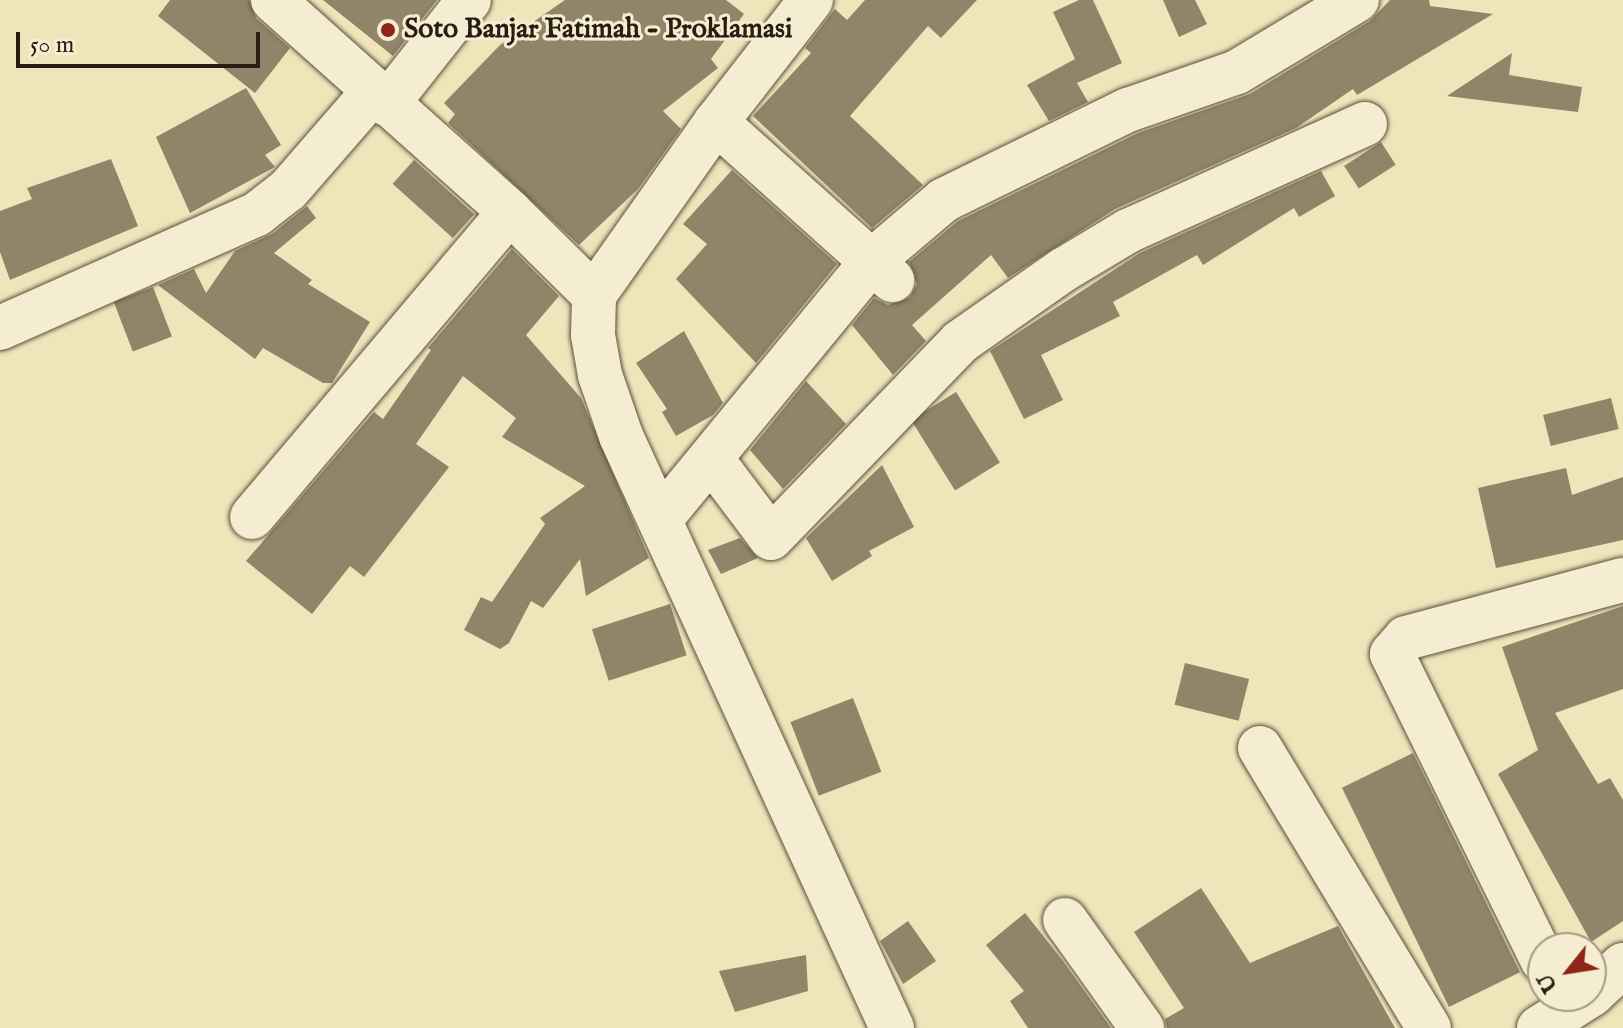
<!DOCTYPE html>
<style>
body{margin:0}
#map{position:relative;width:1623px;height:1028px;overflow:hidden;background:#f0e4ba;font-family:"IM FELL English",serif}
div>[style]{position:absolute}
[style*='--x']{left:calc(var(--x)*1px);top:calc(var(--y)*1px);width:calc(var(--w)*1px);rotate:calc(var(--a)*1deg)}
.building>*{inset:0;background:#908469;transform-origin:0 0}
.roads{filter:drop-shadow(0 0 2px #5b4f3c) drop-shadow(0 0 2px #5b4f3c)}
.minor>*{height:44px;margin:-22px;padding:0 22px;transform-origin:22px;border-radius:22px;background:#f5edd2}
.dots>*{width:22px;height:22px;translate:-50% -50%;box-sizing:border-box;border:4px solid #f5edd2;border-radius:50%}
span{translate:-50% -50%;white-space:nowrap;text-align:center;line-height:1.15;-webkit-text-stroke:6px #f5edd2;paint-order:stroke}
.poi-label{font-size:28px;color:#291d12;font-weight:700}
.left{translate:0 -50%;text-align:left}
.north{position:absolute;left:1527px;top:932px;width:80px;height:80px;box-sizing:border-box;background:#f5edd2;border:2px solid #a39a85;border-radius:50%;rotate:240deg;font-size:22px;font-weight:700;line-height:32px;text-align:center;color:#291d12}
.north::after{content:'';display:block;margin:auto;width:28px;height:36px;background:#8f2418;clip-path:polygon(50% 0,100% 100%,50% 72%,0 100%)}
.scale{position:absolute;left:16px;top:32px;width:244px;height:36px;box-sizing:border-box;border:4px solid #291d12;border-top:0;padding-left:10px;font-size:24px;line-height:28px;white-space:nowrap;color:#291d12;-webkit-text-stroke:6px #f5edd2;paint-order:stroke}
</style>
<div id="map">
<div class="building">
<div style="clip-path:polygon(170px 0,249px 0,256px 18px,290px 48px,255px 93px,158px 16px)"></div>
<div style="clip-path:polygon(323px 0,437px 0,393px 56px)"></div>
<div style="clip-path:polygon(565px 0,726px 0,744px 14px,711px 59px,718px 68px,663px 111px,681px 129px,638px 189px,579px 245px,448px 123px,455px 114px,444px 103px,500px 45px)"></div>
<div style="clip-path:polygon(865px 0,977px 0,941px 38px,928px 26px,850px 116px,923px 185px,872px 228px,753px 116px,811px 53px,805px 48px,835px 9px,847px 20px)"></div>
<div style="clip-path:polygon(1079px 0,1093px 0,1122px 63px,1077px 83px,1088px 102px,1049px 121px,1027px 85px,1075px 59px,1053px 12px)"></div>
<div style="clip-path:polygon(1163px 0,1195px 0,1207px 24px,1179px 37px)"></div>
<div style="clip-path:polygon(1390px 0,1429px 0,1430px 6px,1493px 14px,1357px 95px,1353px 89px,1296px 128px,1115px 209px,1008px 278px,991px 255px,912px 325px,926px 341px,893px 375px,852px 325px,874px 298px,888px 305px,910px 297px,917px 284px,909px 262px,958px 221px,1138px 133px,1250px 94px,1370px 21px)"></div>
<div style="clip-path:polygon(1512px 53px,1509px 75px,1582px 87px,1578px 112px,1447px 96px)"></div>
<div style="clip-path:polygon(246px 88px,281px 145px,265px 155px,275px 167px,190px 213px,156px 137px)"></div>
<div style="left:1381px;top:142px;width:27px;height:44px;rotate:57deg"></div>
<div style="clip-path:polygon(111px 159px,138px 226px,10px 280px,0 252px,0 211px,32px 199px,27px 188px)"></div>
<div style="left:414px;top:160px;width:81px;height:32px;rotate:42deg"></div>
<div style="clip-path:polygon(732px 170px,837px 264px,756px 363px,676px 279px,707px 244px,683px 224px)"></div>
<div style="clip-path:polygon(1321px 171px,1335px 196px,1299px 217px,1294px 208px,1203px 265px,1197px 255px,1113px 302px,1120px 316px,1041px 355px,1063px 400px,1024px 419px,990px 351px,1140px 253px)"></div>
<div style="clip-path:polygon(307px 206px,316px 218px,274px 253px,312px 280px,308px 284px,370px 322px,332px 383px,323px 383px,263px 348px,255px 359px,158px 285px,194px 269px,206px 293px,235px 251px,272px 234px)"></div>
<div style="clip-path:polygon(512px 249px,559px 296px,526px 335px,581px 398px,649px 558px,586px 596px,580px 559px,543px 608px,531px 601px,509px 643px,500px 649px,464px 630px,481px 597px,492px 602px,545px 524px,540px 518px,585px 486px,502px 437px,516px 418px,463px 376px,416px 444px,449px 467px,364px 577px,350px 566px,312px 614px,246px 561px,374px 412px,383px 419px,431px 350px,428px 348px)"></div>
<div style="left:153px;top:287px;width:53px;height:42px;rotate:69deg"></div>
<div style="clip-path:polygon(684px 331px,723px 403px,713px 415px,676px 436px,662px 412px,667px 409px,636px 363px)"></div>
<div style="clip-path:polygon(806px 381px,846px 424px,783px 489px,750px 450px)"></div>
<div style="left:956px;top:392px;width:83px;height:53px;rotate:58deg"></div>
<div style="left:1611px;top:398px;width:32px;height:70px;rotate:76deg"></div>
<div style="clip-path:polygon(882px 465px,914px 527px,869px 551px,872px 556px,832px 581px,806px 538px)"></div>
<div style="clip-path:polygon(1566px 468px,1572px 495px,1623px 477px,1623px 540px,1496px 568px,1478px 488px)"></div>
<div style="clip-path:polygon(740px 538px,758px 558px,721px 574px,708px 550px)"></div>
<div style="left:670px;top:604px;width:54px;height:82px;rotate:72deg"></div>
<div style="clip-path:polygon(1623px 606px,1623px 689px,1555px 713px,1598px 784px,1610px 778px,1623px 800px,1623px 921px,1591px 942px,1498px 774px,1538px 750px,1502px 647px)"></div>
<div style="left:1185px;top:663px;width:66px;height:43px;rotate:14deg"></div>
<div style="left:853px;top:698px;width:79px;height:67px;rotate:69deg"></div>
<div style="left:1413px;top:753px;width:244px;height:79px;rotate:64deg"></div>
<div style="clip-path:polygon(1201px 888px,1250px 963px,1338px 926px,1395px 1028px,1167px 1028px,1165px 1019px,1184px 1008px,1134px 932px)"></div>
<div style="clip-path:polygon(1025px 913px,1063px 961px,1111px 1028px,1028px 1028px,1010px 1001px,1024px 991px,986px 945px)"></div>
<div style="clip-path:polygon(908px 921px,936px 961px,903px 984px,880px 941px)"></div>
<div style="clip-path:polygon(806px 955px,808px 991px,735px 1012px,719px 971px)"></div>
</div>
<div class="roads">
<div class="minor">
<div style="--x:273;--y:0;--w:318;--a:41.8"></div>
<div style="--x:510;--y:212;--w:118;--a:44.7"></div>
<div style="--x:811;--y:0;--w:155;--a:127.9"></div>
<div style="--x:716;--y:122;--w:212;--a:125.2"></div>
<div style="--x:594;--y:295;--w:40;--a:91.4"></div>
<div style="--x:593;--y:335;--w:41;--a:80.1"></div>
<div style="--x:600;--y:375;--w:65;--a:71"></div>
<div style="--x:621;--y:436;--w:651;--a:65.4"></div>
<div style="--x:387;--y:104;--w:132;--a:-51.7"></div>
<div style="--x:716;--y:122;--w:237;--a:41.9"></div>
<div style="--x:0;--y:328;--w:281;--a:-23.9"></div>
<div style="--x:257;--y:214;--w:39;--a:-38"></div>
<div style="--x:288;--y:190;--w:131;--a:-49"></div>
<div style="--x:713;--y:461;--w:96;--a:53"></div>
<div style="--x:771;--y:538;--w:272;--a:-46"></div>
<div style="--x:960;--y:342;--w:126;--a:-35"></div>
<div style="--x:1063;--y:270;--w:76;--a:-31"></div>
<div style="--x:1128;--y:231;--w:260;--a:-24.3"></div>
<div style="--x:252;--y:517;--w:399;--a:-49.8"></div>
<div style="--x:662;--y:517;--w:331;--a:-50.6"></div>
<div style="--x:872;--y:261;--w:94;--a:-40.3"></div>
<div style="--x:944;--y:200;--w:205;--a:-26.1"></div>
<div style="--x:1128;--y:110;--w:115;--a:-19.2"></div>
<div style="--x:1237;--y:72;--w:140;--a:-31"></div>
<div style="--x:1260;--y:748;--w:327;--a:58.9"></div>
<div style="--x:1065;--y:920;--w:133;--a:54.5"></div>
<div style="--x:1543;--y:961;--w:342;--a:-116.2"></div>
<div style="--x:1392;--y:654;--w:21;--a:-49"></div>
<div style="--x:1406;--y:638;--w:225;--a:-15"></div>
<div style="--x:1591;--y:995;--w:44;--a:-43.2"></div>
<div style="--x:1539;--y:1028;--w:59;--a:-32.6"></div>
</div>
</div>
<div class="dots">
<div style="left:388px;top:30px;background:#8f2418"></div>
</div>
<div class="poi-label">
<span class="left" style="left:404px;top:30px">Soto Banjar Fatimah - Proklamasi</span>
</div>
<div class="north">U</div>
<div class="scale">50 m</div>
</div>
